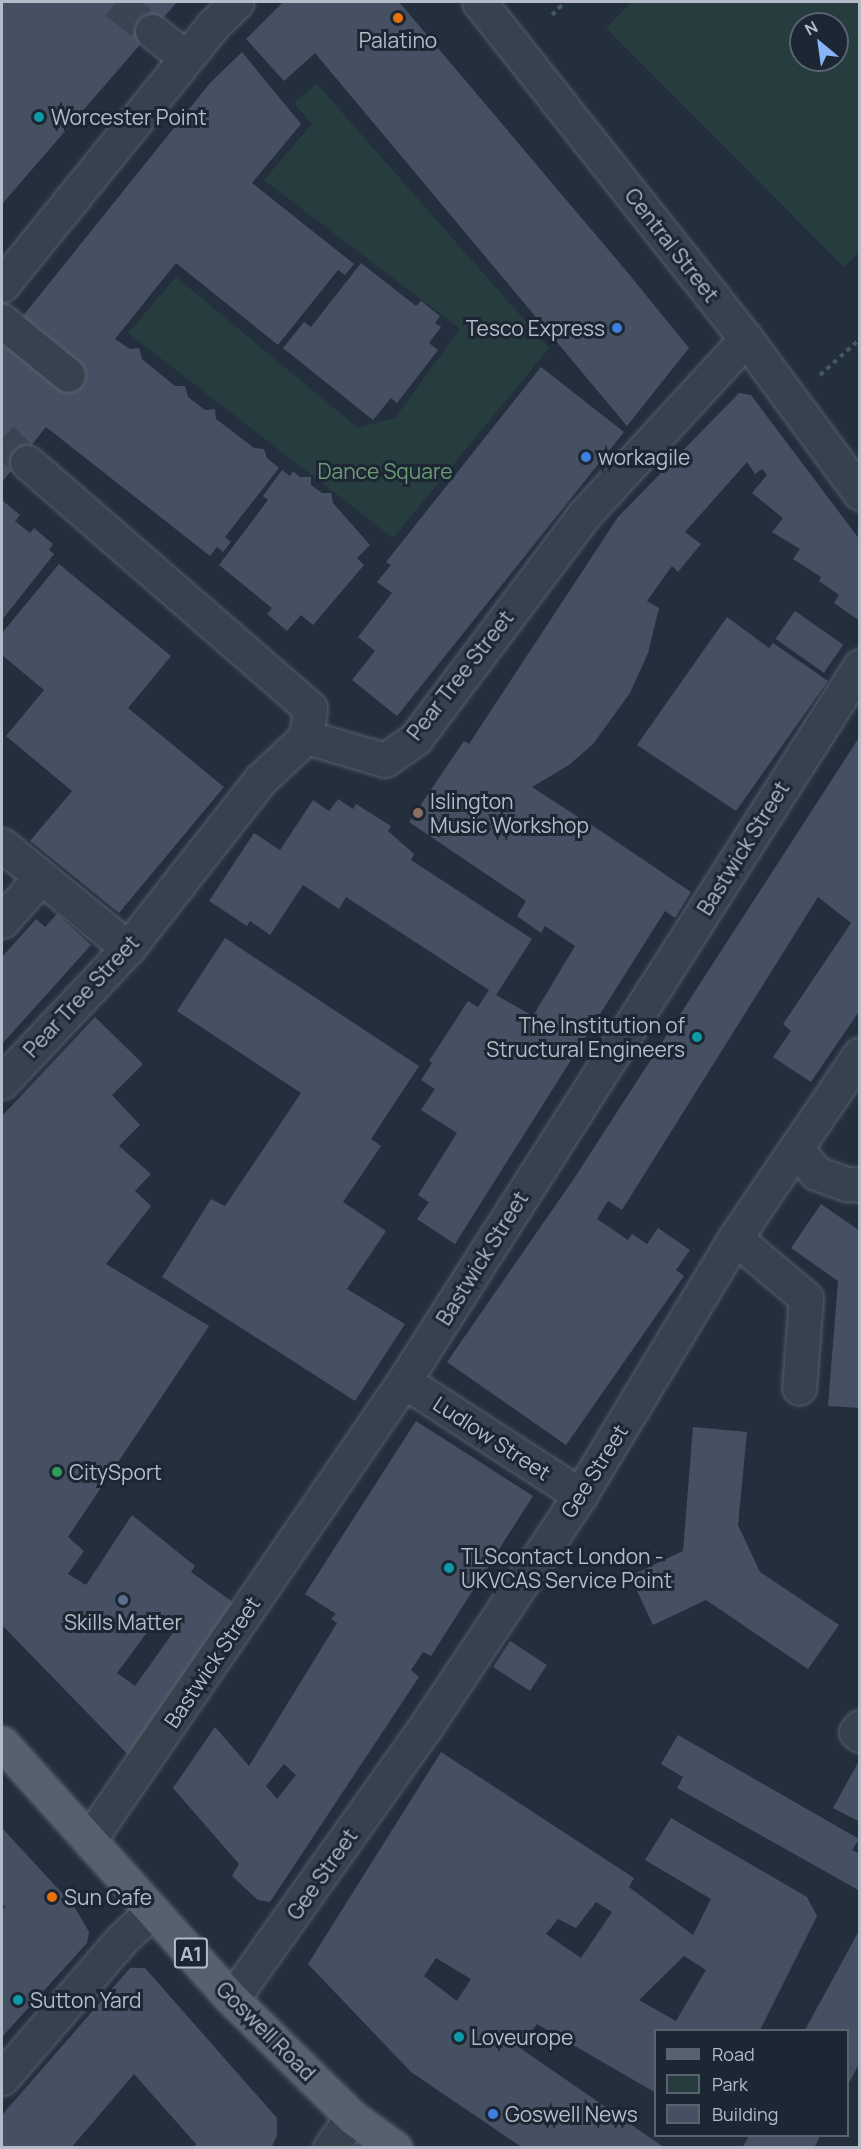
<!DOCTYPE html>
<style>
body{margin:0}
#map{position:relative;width:861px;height:2149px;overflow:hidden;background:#242f3e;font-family:Manrope,sans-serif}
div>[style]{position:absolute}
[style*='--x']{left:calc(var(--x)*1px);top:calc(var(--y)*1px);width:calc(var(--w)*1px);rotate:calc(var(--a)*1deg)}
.green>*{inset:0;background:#263c3f}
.building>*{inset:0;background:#455162;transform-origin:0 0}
.minor-tunnel>*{height:33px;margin-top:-16.5px;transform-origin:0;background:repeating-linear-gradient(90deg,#3a4453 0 33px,transparent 0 49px)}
.path>*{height:4px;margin-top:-2px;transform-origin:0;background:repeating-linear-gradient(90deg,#44595c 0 4.5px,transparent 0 9px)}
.roads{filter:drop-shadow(0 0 2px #565f6c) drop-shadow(0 0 2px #565f6c)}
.minor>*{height:33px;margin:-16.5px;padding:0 16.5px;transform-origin:16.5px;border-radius:16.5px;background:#38414e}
.major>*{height:33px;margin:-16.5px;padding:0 16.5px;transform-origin:16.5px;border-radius:16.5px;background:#56606e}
.dots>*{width:16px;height:16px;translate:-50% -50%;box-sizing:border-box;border:3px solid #1d2633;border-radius:50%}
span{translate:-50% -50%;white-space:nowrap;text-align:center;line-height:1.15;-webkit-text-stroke:6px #1d2633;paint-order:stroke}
.shield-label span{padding:2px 4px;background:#1d2633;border:2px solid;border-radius:4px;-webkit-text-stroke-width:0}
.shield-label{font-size:20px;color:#b4bcc9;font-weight:700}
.poi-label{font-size:21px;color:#b4bcc9}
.left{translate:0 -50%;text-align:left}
.right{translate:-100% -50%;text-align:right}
.street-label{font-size:21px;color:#b4bcc9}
.park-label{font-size:21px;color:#6b9a76}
.frame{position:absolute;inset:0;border:3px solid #b4bcc9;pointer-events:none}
.legend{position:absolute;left:654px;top:2029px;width:195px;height:108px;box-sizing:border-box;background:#1d2633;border:2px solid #59626f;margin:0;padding:8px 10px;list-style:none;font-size:18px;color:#b4bcc9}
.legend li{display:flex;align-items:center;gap:12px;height:30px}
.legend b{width:30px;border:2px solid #59626f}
.north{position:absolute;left:789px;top:12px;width:60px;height:60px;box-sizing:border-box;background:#1d2633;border:2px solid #59626f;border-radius:50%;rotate:331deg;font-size:16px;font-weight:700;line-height:24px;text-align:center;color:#b4bcc9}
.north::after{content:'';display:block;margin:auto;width:21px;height:27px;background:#8ab4f8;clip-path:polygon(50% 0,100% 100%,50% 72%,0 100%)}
</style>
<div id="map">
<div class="green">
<div style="clip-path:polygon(evenodd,632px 2px,859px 2px,859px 252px,844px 267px,606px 28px,632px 2px,801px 24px,837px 24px,837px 60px,801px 60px,801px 24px)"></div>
<div style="clip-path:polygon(317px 84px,549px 348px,393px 538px,128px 333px,176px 277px,358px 428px,395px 418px,460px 329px,264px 180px,312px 124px,294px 103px)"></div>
</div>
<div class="building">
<div style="clip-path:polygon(2px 2px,177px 2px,2px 204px)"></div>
<div style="clip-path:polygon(283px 2px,399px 2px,628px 273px,689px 348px,627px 426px,315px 53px,284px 81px,246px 39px)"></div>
<div style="clip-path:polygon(242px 52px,301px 124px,252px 183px,354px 264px,345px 275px,338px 270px,278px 345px,176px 263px,115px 339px,130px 349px,139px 348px,142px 359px,175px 386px,185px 386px,188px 397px,205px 410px,215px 409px,216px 419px,254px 448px,264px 449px,267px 458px,279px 468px,225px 537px,231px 542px,223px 552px,217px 547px,210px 556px,46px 427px,2px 482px,2px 342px,210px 83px)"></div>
<div style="clip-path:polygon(361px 263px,416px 306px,421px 301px,440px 316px,435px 323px,441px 327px,429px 343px,438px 350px,397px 403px,391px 398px,373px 420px,283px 348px,304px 322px,311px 327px)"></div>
<div style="clip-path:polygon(541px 367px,624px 432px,397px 716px,352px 680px,375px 651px,358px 637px,392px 593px,377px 582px,391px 565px,386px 562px)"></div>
<div style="clip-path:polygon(739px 393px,751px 395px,860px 540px,860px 621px,834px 603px,839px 595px,819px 581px,821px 577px,793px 559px,800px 549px,772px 532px,783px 518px,752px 493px,767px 475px,762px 469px,755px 474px,747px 462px,685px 532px,701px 544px,678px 572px,672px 566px,647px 601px,659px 608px,648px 653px,630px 693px,593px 744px,569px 765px,532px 787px,581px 819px,576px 827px,580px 831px,586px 821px,691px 892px,675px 918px,665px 911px,455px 1244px,417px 1219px,429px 1202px,418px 1195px,457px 1133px,421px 1110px,435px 1089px,421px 1080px,432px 1063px,429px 1061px,468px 1001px,478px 1007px,489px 990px,346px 897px,339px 909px,303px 885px,270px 935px,250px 921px,247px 926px,209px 901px,254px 833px,280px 850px,313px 800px,329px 811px,338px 799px,353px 809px,356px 804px,391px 826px,388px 831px,414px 854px,411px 860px,532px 939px,496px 995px,533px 1016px,575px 946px,545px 926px,541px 933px,517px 916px,526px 901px,409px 822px,464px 741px,469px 744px,618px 517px)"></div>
<div style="clip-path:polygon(282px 470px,290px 476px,293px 471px,300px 477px,311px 477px,311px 485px,322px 493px,331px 493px,333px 503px,370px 545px,357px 558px,364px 565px,313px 625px,301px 615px,287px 631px,267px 614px,272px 608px,219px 565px,268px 500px,263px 496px)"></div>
<div style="clip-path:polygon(2px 500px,20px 515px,15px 521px,30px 533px,34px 528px,53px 544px,49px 550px,54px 554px,2px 620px)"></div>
<div style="clip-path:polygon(59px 564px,171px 656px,128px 708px,224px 787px,119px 913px,30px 841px,72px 791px,6px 736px,44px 690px,2px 655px,2px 633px)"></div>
<div style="left:795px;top:611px;width:59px;height:34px;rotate:35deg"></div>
<div style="clip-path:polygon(727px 617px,769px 648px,773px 643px,828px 681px,736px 811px,637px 745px)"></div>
<div style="clip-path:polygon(860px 736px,860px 1010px,811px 1082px,773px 1057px,791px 1031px,783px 1024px,851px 923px,818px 897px,622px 1210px,608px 1201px,597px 1219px,628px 1240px,632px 1234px,647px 1244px,658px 1228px,690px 1250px,676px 1270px,684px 1276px,566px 1445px,447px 1362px,575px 1177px)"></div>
<div style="clip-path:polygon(57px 914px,91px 945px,2px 1044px,2px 957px,36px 919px,45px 927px)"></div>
<div style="clip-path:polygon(225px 938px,419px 1066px,371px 1139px,381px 1146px,343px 1202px,386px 1231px,347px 1289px,405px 1324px,355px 1401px,162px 1277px,211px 1199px,225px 1206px,301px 1093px,177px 1011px)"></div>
<div style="clip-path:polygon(evenodd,95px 1017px,143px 1064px,112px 1095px,140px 1125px,119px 1146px,151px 1174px,135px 1191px,151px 1206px,106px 1264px,209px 1326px,68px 1537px,84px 1551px,68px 1574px,86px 1585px,132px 1515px,195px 1566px,191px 1572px,241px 1608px,133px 1760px,2px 1625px,2px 1116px,95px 1017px,160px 1615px,177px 1627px,135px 1686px,117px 1673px,160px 1615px)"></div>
<div style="clip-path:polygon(821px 1204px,860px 1231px,860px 1408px,828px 1406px,838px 1281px,791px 1248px)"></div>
<div style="clip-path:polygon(evenodd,416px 1421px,533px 1496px,431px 1656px,423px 1652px,411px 1670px,419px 1677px,270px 1902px,258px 1900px,232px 1876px,239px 1864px,173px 1788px,215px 1727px,249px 1766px,337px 1623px,331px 1619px,336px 1614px,305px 1594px,416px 1421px,284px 1764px,296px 1775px,277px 1799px,266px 1786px,284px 1764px)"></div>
<div style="clip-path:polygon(693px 1427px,747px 1432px,738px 1525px,760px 1572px,839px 1625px,808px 1669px,706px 1600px,653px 1625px,630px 1576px,683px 1551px)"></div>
<div style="left:510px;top:1641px;width:44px;height:31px;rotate:33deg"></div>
<div style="clip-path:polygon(678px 1735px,859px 1839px,852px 1850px,860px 1854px,860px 1891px,677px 1788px,683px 1777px,661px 1764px)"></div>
<div style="clip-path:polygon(evenodd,441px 1752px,634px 1878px,629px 1887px,693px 1935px,711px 1899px,645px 1860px,671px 1818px,807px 1897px,817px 1916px,760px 2030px,656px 2030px,656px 2093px,537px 2024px,520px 2048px,665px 2148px,523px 2148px,411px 2072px,308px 1964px,441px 1752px,596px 1902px,612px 1912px,581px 1958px,546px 1934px,558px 1919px,576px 1928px,596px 1902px,441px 1752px,684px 1956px,706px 1970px,676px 2021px,639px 2000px,684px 1956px,441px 1752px,436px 1958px,471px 1979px,457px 2001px,424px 1976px,436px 1958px)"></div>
<div style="clip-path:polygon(860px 1759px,860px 1822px,833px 1808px)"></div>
<div style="clip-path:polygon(2px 1828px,74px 1906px,89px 1932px,87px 1943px,2px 2037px,2px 1911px,5px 1907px,2px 1903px)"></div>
<div style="clip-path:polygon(860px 1929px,860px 2062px,848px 2085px,848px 2030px,805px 2030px)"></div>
<div style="clip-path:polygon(130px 1968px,145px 1968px,277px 2118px,277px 2136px,271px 2148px,194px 2148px,196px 2144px,134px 2074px,71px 2148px,2px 2148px,2px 2115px)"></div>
<div style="clip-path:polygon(749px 2136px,820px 2136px,814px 2148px,742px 2148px)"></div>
</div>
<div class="minor-tunnel">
<div style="--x:116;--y:2;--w:46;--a:38.9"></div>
<div style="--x:2;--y:438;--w:35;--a:44"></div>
</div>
<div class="path">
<div style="--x:552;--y:15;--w:18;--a:-45"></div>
<div style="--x:820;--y:375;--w:54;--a:-42"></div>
</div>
<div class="roads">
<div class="minor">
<div style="--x:479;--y:2;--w:430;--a:51.6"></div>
<div style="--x:746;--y:339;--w:192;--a:53.5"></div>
<div style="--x:152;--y:31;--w:43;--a:38.5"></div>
<div style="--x:2;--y:285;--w:335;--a:-50.9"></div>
<div style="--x:213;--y:25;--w:33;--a:-44"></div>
<div style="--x:2;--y:321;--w:85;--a:39.3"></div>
<div style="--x:27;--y:462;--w:375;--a:41"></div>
<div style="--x:310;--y:708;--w:29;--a:98"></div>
<div style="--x:2;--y:845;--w:163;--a:39.3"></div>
<div style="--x:2;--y:921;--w:59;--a:-48.4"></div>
<div style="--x:2;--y:1082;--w:184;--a:-46.8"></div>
<div style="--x:128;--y:948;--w:214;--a:-51.8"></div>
<div style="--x:260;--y:780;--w:63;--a:-43.1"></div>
<div style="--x:306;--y:737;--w:82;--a:16.2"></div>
<div style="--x:385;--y:760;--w:38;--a:-35"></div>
<div style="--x:416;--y:738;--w:279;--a:-53"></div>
<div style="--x:584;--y:515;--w:239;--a:-47.4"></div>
<div style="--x:796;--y:1148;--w:32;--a:51"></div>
<div style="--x:816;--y:1173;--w:33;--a:20"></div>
<div style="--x:847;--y:1184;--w:13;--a:4"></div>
<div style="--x:735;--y:1238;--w:93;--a:40.2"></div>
<div style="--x:806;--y:1298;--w:90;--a:94.4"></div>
<div style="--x:404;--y:1381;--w:210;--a:32.9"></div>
<div style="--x:860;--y:1727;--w:6;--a:129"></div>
<div style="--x:856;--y:1732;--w:5;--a:37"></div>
<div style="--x:89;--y:1840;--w:557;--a:-55.54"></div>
<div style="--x:404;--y:1381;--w:848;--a:-57.47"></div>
<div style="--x:232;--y:1999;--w:339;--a:-54.6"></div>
<div style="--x:428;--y:1723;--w:274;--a:-56.3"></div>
<div style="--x:580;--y:1495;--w:300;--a:-58.9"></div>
<div style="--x:735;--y:1238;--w:222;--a:-55.8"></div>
<div style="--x:2;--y:2078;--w:182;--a:-49.2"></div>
<div style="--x:121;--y:1940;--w:42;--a:-43.1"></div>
<div style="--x:330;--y:2148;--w:38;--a:-55"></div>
</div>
<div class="major">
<div style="--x:2;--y:1743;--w:344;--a:48.1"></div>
<div style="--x:232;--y:1999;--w:168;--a:44.5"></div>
<div style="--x:352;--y:2117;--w:53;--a:35.8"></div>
</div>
</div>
<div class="dots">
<div style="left:398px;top:18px;background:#e8710a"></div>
<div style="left:39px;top:117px;background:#0f9aa8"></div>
<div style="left:617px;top:328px;background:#3f7fe0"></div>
<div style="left:586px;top:457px;background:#3f7fe0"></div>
<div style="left:418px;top:813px;background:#8d6e63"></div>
<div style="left:697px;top:1037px;background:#0f9aa8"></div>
<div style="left:57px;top:1472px;background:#2e9e5b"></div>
<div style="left:449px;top:1568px;background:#0f9aa8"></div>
<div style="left:123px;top:1600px;background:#5c6f8a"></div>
<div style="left:52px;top:1897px;background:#e8710a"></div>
<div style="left:18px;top:2000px;background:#0f9aa8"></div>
<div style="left:459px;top:2037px;background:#0f9aa8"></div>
<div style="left:493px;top:2114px;background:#3f7fe0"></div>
</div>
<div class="shield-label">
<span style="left:191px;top:1953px">A1</span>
</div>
<div class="poi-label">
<span style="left:398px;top:40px">Palatino</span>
<span class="left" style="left:51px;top:117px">Worcester Point</span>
<span class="right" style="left:605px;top:328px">Tesco Express</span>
<span class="left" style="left:598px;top:457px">workagile</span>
<span class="left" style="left:430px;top:813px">Islington<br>Music Workshop</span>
<span class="right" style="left:685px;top:1037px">The Institution of<br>Structural Engineers</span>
<span class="left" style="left:69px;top:1472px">CitySport</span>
<span class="left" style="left:461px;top:1568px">TLScontact London -<br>UKVCAS Service Point</span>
<span style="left:123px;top:1622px">Skills Matter</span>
<span class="left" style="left:64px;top:1897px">Sun Cafe</span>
<span class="left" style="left:30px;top:2000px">Sutton Yard</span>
<span class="left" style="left:471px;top:2037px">Loveurope</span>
<span class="left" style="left:505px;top:2114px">Goswell News</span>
</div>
<div class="street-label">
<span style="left:672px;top:245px;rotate:52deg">Central Street</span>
<span style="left:460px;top:675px;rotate:-52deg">Pear Tree Street</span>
<span style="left:743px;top:848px;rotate:-58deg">Bastwick Street</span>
<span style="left:81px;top:996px;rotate:-47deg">Pear Tree Street</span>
<span style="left:482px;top:1258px;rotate:-58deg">Bastwick Street</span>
<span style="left:492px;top:1438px;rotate:33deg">Ludlow Street</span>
<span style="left:594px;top:1471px;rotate:-58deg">Gee Street</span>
<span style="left:212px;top:1662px;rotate:-56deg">Bastwick Street</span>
<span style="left:322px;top:1874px;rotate:-55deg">Gee Street</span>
<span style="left:266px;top:2031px;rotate:45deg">Goswell Road</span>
</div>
<div class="park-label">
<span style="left:385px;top:471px">Dance Square</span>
</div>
<div class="frame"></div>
<ul class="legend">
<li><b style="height:8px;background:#56606e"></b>Road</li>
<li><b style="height:16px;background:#263c3f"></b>Park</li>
<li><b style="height:16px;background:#455162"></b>Building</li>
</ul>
<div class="north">N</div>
</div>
